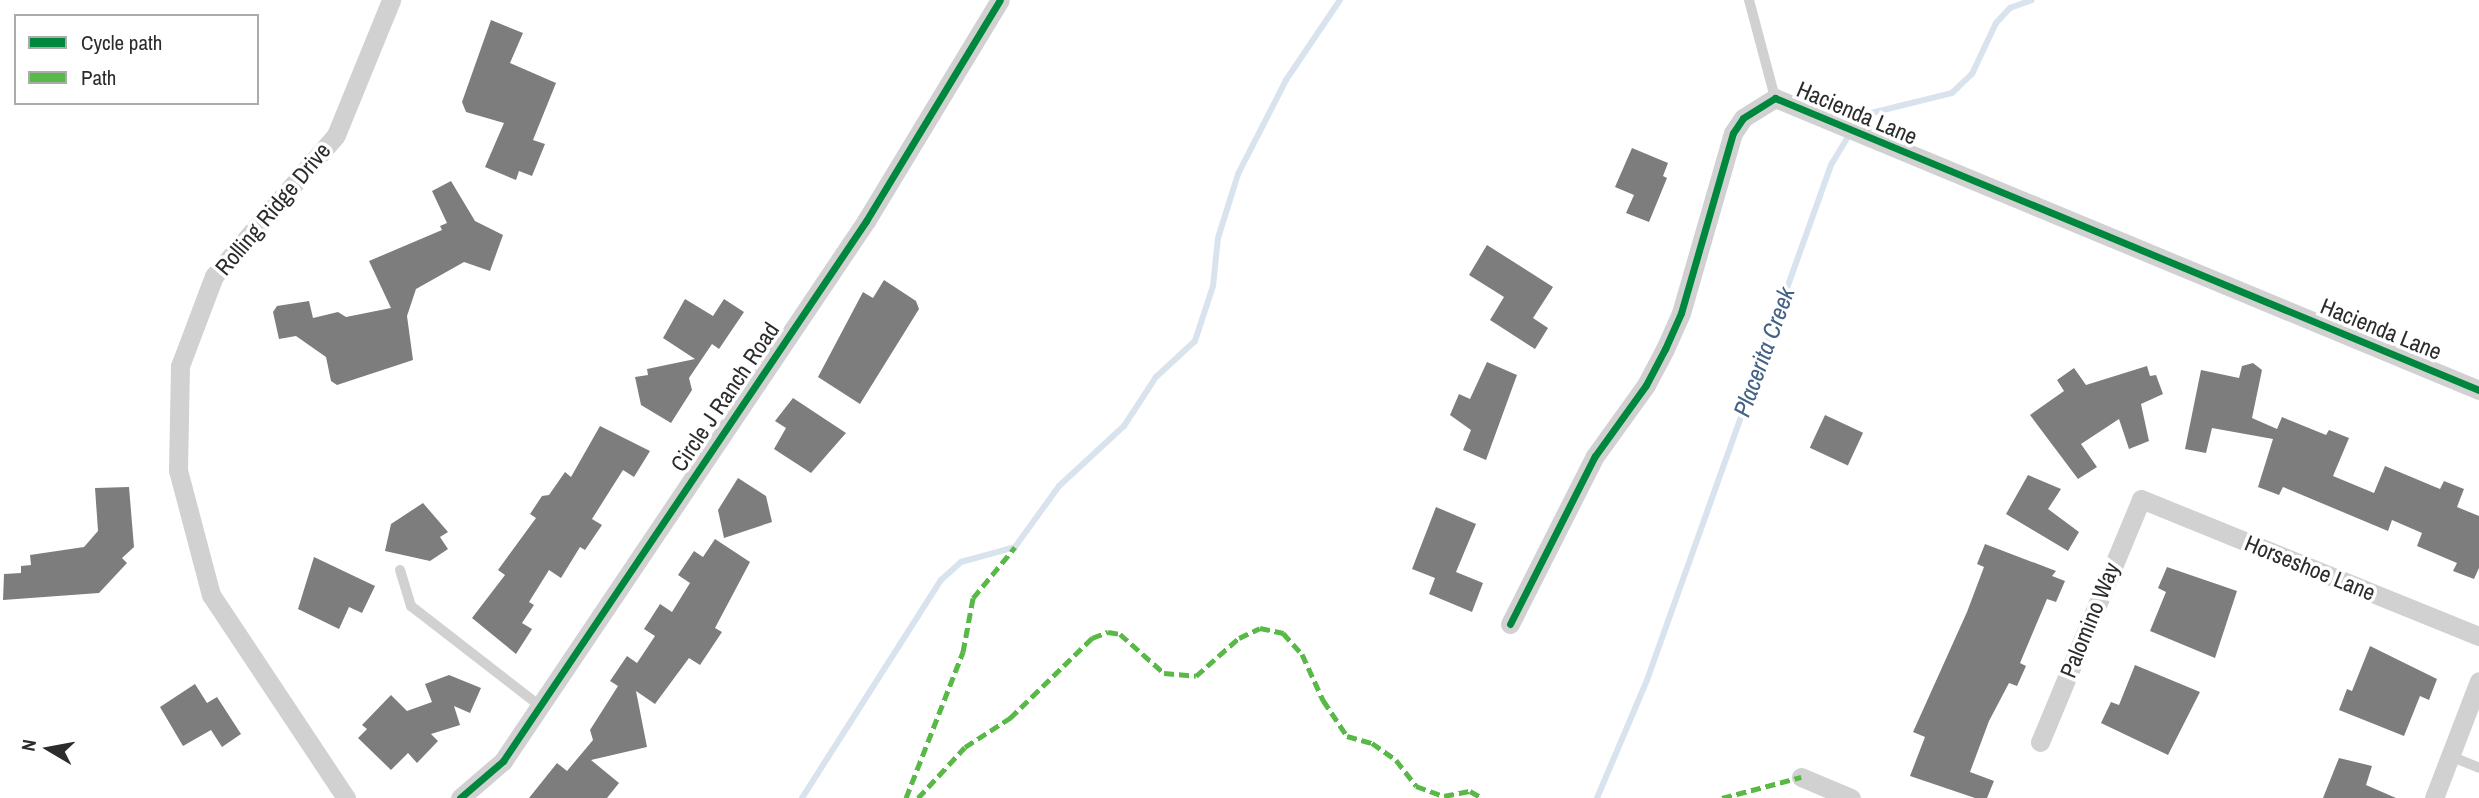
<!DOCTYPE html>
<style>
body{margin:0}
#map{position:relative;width:2479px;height:798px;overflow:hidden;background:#fff;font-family:"Archivo Narrow",sans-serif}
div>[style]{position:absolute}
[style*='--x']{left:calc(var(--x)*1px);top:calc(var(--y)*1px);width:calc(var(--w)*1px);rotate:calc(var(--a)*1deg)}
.stream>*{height:6px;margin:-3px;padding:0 3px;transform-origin:3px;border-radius:3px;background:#d8e3ee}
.building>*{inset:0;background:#7d7d7d;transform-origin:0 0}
.lane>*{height:10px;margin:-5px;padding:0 5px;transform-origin:5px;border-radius:5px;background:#d1d1d1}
.street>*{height:19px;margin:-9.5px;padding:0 9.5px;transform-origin:9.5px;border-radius:9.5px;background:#d1d1d1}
.quiet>*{height:5px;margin-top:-2.5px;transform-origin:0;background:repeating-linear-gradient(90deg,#58b947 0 10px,transparent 0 15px)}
.cycleway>*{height:7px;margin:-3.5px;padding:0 3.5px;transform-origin:3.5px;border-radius:3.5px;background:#00873e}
span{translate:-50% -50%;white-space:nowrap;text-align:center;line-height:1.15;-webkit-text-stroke:7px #fff;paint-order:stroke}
.street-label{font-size:23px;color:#2c2c2c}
.water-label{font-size:24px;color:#436285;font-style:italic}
.legend{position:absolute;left:14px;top:14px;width:245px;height:91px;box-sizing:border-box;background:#fff;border:2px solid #ababab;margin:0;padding:9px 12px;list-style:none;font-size:21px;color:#2c2c2c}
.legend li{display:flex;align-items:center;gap:14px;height:35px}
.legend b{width:35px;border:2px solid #ababab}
.north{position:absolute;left:14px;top:714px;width:70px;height:70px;-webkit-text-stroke:5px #fff;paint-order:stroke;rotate:280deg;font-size:19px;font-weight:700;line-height:28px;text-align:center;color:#2c2c2c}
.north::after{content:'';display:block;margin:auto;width:24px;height:32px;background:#2c2c2c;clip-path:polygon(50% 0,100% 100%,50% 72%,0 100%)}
</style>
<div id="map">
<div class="stream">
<div style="--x:802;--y:798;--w:259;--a:-57.5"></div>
<div style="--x:941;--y:580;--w:27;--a:-42"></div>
<div style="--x:961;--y:562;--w:56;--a:-15.5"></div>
<div style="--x:1015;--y:547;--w:75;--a:-54.2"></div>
<div style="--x:1059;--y:486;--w:88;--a:-42.7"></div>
<div style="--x:1124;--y:426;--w:59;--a:-56.9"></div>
<div style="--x:1156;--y:377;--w:53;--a:-42.7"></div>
<div style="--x:1195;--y:341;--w:58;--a:-71.9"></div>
<div style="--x:1213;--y:286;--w:48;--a:-84.1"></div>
<div style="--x:1218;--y:238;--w:67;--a:-72.6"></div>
<div style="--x:1238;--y:174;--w:106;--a:-62.9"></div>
<div style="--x:1286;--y:80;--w:97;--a:-56"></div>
<div style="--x:1597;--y:798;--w:128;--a:-67"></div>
<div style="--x:1647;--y:680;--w:547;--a:-70.34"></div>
<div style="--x:1831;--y:165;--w:37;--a:-59"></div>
<div style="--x:1850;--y:133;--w:29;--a:-44"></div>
<div style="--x:1871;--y:113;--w:83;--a:-13.9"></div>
<div style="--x:1952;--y:93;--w:28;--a:-44"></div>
<div style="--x:1972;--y:74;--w:56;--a:-64.8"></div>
<div style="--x:1996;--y:23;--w:21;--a:-47"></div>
<div style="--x:2010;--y:8;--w:23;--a:-20"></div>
</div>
<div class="building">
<div style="clip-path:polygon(491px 20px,523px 33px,510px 63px,556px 83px,533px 140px,545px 144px,532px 176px,519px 171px,516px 180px,485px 167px,504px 123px,466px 112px,462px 102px)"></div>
<div style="clip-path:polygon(1632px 148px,1668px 163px,1663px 176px,1667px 178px,1649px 222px,1626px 213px,1634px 195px,1615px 187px)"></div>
<div style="clip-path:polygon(451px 181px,475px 221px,503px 235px,490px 271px,464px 262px,416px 289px,407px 316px,413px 360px,337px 385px,331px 381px,326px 357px,296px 336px,279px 339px,273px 312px,277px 306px,309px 301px,313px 318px,338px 312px,346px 317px,391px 308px,369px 261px,442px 230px,440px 226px,447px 223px,432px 191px)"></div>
<div style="clip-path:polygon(1487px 245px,1553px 287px,1533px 318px,1548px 328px,1535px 349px,1490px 320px,1504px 297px,1469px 275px)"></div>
<div style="clip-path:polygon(884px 280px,916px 301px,919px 309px,860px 404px,818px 377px,863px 292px,873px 298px)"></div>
<div style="clip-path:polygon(685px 299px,713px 316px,724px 299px,744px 312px,719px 349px,712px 344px,689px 378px,692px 390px,671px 423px,641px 405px,635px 377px,648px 375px,647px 369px,695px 359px,663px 338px)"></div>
<div style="clip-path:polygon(1487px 362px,1517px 375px,1486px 460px,1463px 450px,1471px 430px,1450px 415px,1459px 394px,1470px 399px)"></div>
<div style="clip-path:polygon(2253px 363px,2262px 370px,2252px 418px,2277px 429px,2282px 417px,2326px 435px,2329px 430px,2349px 438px,2333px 476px,2374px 493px,2385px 466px,2440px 489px,2444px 481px,2464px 489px,2457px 507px,2479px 516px,2479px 568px,2474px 579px,2453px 571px,2457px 563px,2417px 546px,2422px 533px,2392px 520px,2388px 531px,2283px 487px,2279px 495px,2258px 487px,2273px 439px,2212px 428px,2206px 453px,2185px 449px,2201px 370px,2239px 378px,2242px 366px)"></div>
<div style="clip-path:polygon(2147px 366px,2150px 376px,2156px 375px,2163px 394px,2141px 404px,2149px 441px,2129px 449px,2119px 419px,2081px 444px,2097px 467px,2078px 479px,2030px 415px,2064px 391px,2057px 380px,2074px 368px,2086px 385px)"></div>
<div style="clip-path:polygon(793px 398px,846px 433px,811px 473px,774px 449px,786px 428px,775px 421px)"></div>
<div style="left:1825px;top:415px;width:42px;height:36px;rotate:25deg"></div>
<div style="clip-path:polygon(600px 426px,650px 451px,634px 477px,623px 470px,592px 519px,602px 525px,585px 550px,580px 547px,561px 578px,549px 570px,529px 602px,534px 605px,522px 623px,532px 629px,516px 654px,472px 618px,505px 575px,498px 570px,536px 518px,530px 514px,542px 496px,549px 495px,565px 472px,571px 477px)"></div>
<div style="clip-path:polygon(2028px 475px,2061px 489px,2048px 509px,2079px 532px,2068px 551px,2006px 514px)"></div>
<div style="clip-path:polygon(738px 478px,766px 496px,772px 522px,724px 538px,718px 510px)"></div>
<div style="clip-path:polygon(129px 487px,134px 547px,122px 558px,127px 563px,99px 593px,3px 600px,4px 574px,21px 573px,21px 566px,31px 565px,30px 555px,84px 547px,98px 531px,95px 488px)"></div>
<div style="clip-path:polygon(423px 503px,448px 532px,440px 537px,448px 549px,430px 561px,385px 551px,391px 524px)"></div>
<div style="clip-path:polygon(1436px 507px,1476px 524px,1456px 572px,1483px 583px,1472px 612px,1429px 594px,1435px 578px,1412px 569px)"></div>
<div style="clip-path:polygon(715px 539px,750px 562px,715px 628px,722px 632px,700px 665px,689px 658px,655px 704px,636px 691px,647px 747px,591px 760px,619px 783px,607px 798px,529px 798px,557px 763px,567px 771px,593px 740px,590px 730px,618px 686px,610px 681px,627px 656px,637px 663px,655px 636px,644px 629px,660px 604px,672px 612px,690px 583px,678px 575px,694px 551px,703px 557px)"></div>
<div style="clip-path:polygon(1985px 544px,2056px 571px,2052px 576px,2065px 581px,2056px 602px,2047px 599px,2020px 663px,2026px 666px,2017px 686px,2009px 683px,1989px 721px,1970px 772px,1994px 781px,1987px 798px,1975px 798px,1910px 776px,1925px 737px,1913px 732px,1967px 612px,1984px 567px,1977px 564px)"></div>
<div style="clip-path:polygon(314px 557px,375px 586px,362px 613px,349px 607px,339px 629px,298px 609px)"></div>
<div style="clip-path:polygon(2167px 567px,2237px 591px,2215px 658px,2150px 631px,2166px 592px,2158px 588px)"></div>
<div style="clip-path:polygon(2370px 646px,2437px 679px,2429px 700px,2420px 696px,2404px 736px,2339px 710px,2347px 689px,2352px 691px)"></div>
<div style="clip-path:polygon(2135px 665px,2200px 692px,2168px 755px,2101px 723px,2111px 702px,2119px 705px)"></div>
<div style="clip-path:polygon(449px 675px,481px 688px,470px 713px,454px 706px,460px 725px,431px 734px,438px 741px,417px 763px,408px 753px,391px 770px,358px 738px,367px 729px,362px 725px,391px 695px,407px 711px,432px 702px,425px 684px)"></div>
<div style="clip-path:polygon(195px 684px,207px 703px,217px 697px,241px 734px,222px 747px,211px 730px,183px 746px,160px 707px)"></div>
<div style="clip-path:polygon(2339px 758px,2372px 766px,2366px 785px,2396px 798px,2323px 798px)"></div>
</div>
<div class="lane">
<div style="--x:1749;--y:0;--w:101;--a:75.1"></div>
<div style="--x:400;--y:570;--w:38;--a:73"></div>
<div style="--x:411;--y:606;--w:163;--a:37.8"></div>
<div style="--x:2450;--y:756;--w:31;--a:22"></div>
</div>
<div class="street">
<div style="--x:1510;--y:624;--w:188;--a:-63.2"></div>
<div style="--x:1595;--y:456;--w:87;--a:-54.3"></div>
<div style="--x:1646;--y:385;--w:41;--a:-62.2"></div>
<div style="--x:1665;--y:349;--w:39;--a:-66"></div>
<div style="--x:1681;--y:313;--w:187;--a:-73.9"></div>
<div style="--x:1733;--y:133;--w:18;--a:-56"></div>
<div style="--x:1743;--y:118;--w:38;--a:-32"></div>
<div style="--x:1775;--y:98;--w:762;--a:22.53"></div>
<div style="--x:2040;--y:742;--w:263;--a:-67.4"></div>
<div style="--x:2141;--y:499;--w:365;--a:22.1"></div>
<div style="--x:1801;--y:777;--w:54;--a:22.8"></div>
<div style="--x:346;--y:798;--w:244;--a:-123.6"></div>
<div style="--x:211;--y:595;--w:129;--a:-104.8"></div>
<div style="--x:178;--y:470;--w:104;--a:-88.9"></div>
<div style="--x:180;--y:366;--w:96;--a:-69.3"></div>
<div style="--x:214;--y:276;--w:186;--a:-49.1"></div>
<div style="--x:336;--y:135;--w:146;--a:-67.8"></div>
<div style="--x:460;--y:798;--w:57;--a:-40.7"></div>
<div style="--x:503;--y:761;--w:651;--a:-56.09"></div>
<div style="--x:866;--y:221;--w:258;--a:-58.8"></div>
<div style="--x:2434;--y:798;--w:125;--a:-69"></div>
</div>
<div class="quiet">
<div style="--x:906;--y:798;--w:157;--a:-68.7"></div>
<div style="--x:963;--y:652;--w:55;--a:-79.5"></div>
<div style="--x:973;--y:598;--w:66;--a:-50.5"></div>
<div style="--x:918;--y:798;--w:69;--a:-47.3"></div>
<div style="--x:965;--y:747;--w:54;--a:-32.8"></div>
<div style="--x:1010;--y:718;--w:115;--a:-44.3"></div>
<div style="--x:1092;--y:638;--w:17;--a:-21"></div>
<div style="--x:1108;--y:632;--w:12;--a:9"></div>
<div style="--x:1120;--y:634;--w:59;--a:41.6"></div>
<div style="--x:1164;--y:673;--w:32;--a:5"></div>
<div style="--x:1196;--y:676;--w:57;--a:-41.5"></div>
<div style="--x:1239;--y:638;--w:23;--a:-25"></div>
<div style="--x:1260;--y:628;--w:24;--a:12"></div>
<div style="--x:1283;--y:633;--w:28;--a:48"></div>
<div style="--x:1302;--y:654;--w:51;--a:65.5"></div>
<div style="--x:1323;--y:700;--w:43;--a:56.3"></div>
<div style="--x:1347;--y:736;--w:26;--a:16"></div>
<div style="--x:1372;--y:743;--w:29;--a:35"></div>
<div style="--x:1396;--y:760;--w:33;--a:52"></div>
<div style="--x:1416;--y:786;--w:30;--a:20"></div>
<div style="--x:1444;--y:796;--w:26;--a:-11"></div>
<div style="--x:1470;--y:791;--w:14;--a:30"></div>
<div style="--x:1722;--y:798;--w:82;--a:-14.9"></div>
</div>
<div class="cycleway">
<div style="--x:1510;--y:624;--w:188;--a:-63.2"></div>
<div style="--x:1595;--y:456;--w:87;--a:-54.3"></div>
<div style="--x:1646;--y:385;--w:41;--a:-62.2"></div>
<div style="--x:1665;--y:349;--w:39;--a:-66"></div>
<div style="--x:1681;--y:313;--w:187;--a:-73.9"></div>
<div style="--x:1733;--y:133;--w:18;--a:-56"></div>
<div style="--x:1743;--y:118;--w:38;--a:-32"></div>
<div style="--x:1775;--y:98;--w:762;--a:22.53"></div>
<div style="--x:460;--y:798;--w:57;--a:-40.7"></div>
<div style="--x:503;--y:761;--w:651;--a:-56.09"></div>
<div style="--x:866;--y:221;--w:258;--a:-58.8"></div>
</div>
<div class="street-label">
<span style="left:1857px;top:113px;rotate:23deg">Hacienda Lane</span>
<span style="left:273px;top:209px;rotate:-50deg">Rolling Ridge Drive</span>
<span style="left:2381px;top:329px;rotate:22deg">Hacienda Lane</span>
<span style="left:725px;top:397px;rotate:-56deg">Circle J Ranch Road</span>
<span style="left:2310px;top:568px;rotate:22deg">Horseshoe Lane</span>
<span style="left:2090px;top:620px;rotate:-68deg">Palomino Way</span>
</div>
<div class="water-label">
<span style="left:1764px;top:352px;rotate:-70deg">Placerita Creek</span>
</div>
<ul class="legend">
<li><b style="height:9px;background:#00873e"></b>Cycle path</li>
<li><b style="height:9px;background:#58b947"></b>Path</li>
</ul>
<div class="north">N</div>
</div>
